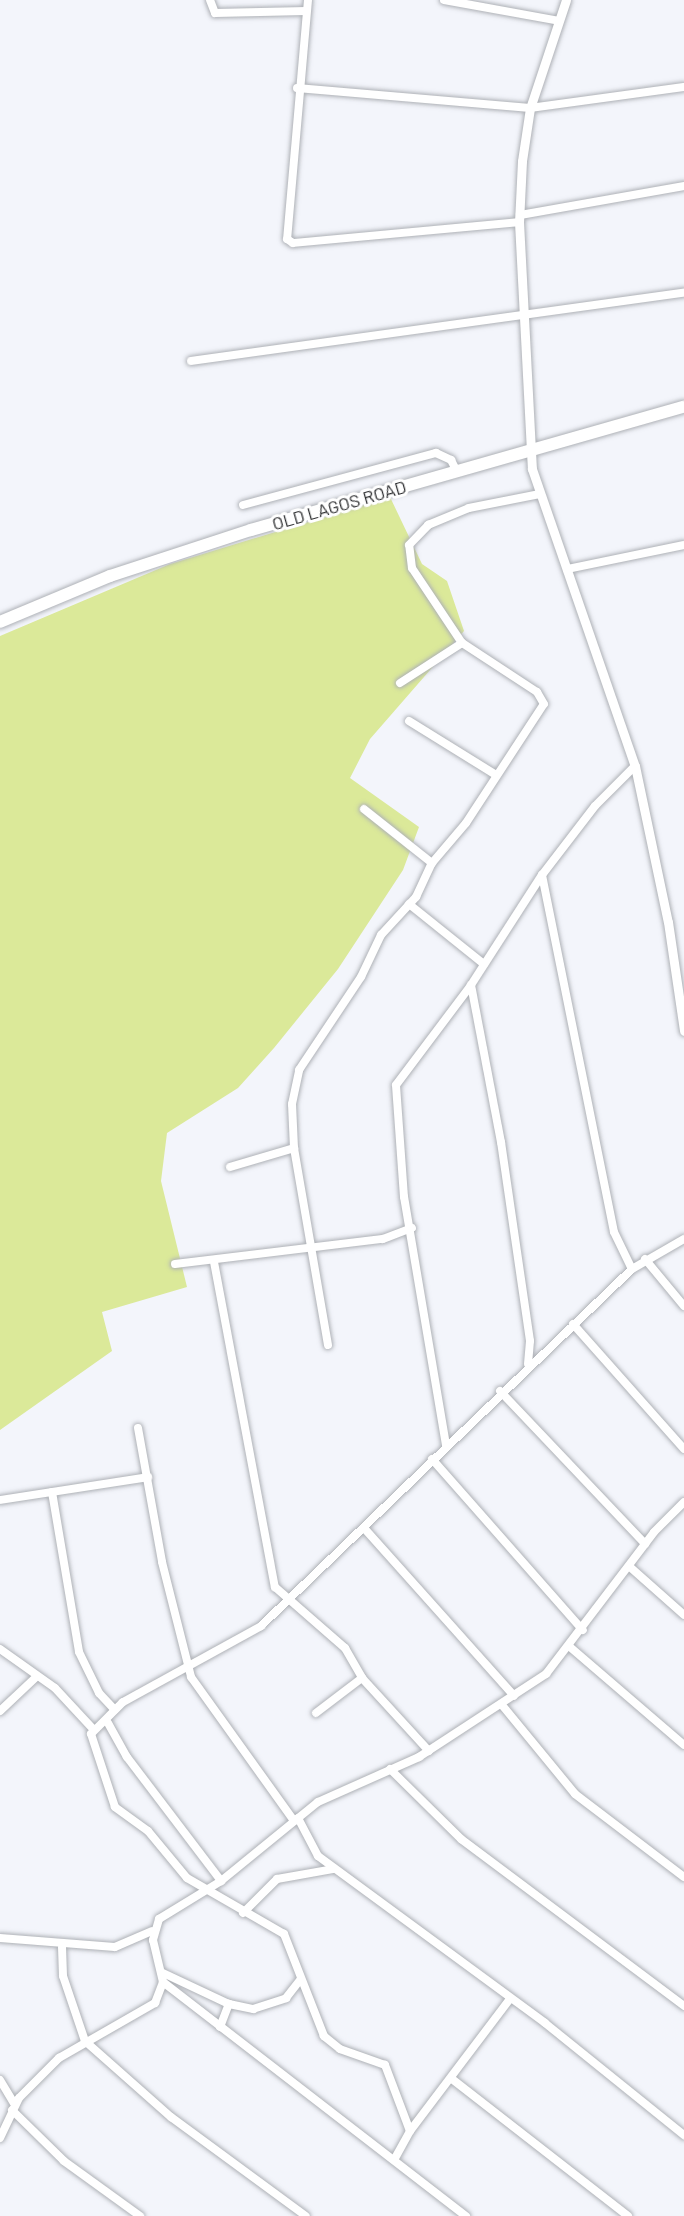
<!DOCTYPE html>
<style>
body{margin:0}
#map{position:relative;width:684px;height:2216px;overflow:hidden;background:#f3f5fb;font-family:Barlow,sans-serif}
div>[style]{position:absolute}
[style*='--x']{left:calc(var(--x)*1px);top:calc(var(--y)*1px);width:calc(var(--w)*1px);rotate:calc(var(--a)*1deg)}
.green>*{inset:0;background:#dbe999}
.roads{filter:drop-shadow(0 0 2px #aeb1b6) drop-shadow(0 0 2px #aeb1b6)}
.minor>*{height:8px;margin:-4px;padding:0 4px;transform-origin:4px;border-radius:4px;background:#fff}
.tertiary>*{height:9px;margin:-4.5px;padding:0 4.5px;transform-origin:4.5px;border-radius:4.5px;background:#fff}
.primary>*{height:12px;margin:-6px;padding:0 6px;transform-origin:6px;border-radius:6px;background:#fff}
span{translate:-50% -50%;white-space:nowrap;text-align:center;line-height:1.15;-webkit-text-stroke:6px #fff;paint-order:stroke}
.street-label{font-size:18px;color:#2c2d2f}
</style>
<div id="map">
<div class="green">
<div style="clip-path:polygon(390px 497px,422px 564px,447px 581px,464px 631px,370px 739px,350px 778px,419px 827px,403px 870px,338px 969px,274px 1048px,238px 1088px,167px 1133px,161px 1181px,187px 1287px,102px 1312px,112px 1351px,0 1430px,0 636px,170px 564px)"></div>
</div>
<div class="roads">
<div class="minor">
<div style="--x:210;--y:0;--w:14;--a:69"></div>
<div style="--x:215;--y:13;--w:91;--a:-1.3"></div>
<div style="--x:308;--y:0;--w:240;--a:95"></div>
<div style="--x:287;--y:239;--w:7;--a:34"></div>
<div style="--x:293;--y:243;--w:227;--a:-5.3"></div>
<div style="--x:444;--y:0;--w:117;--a:10.3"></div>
<div style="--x:297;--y:88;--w:234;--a:4.9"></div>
<div style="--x:530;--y:108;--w:155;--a:-7.8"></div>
<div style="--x:520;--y:215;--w:167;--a:-10"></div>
<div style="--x:191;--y:361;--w:498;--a:-7.9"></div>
<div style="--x:243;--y:505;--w:200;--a:-15.1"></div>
<div style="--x:436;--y:453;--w:17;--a:25"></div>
<div style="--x:451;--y:460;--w:13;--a:63"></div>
<div style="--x:567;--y:569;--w:119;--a:-11.6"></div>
<div style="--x:400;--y:683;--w:74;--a:-32.8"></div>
<div style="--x:409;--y:721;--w:102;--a:31.8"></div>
<div style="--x:364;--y:809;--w:87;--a:38.5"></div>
<div style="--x:542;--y:875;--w:364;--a:78.6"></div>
<div style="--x:614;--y:1232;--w:41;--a:64.1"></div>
<div style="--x:409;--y:904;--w:96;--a:38.7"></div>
<div style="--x:471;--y:985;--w:160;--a:79.2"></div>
<div style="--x:501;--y:1142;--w:201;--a:81.7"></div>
<div style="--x:530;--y:1341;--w:23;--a:95"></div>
<div style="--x:230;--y:1167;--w:67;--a:-16.5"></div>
<div style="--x:645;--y:1259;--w:61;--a:50.3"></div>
<div style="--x:214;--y:1262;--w:331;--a:79.4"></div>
<div style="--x:275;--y:1587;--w:93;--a:41.1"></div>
<div style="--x:345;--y:1648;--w:34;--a:60"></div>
<div style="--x:362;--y:1678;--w:99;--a:47.5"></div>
<div style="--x:175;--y:1264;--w:209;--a:-6.9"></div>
<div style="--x:383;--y:1239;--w:31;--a:-21"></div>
<div style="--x:573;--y:1324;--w:167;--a:48.4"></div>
<div style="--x:328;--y:1345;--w:200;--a:-99.8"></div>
<div style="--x:294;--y:1148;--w:44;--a:-92.6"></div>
<div style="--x:292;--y:1104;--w:35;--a:-78"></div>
<div style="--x:299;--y:1070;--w:112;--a:-56.3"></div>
<div style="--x:361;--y:977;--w:47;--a:-64.5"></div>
<div style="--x:381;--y:935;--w:52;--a:-47.4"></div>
<div style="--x:416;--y:897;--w:38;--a:-65"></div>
<div style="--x:432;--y:863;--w:52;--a:-49.6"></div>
<div style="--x:466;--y:823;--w:142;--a:-56.8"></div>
<div style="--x:544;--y:704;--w:14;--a:-120"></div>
<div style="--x:537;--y:692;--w:90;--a:-146.8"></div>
<div style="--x:462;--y:643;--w:90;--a:-123.7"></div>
<div style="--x:412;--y:568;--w:23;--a:-97"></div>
<div style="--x:409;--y:545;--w:28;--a:-46"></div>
<div style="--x:428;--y:525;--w:44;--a:-22.5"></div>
<div style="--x:469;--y:508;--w:72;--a:-11.2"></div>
<div style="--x:500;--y:1391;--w:211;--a:46.5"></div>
<div style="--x:138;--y:1428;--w:136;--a:79.8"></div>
<div style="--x:162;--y:1562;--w:119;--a:75.8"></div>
<div style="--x:191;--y:1677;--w:177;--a:54.4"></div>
<div style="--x:446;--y:1445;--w:252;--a:-99.6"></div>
<div style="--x:404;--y:1197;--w:112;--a:-94.1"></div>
<div style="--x:396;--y:1085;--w:125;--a:-53.1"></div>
<div style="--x:471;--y:985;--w:131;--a:-57.2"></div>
<div style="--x:542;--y:875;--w:87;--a:-52.5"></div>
<div style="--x:595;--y:806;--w:57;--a:-45"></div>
<div style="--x:432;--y:1459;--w:228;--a:48.6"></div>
<div style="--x:52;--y:1492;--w:162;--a:80.4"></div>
<div style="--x:79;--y:1652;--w:46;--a:64"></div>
<div style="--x:99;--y:1693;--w:23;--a:47"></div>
<div style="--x:0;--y:1500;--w:150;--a:-8.8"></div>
<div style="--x:364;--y:1528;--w:225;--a:48.2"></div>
<div style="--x:630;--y:1567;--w:72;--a:41.6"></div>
<div style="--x:570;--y:1647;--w:150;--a:40.7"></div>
<div style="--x:0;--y:1649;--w:67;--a:35.3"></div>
<div style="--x:55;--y:1688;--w:56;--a:47.2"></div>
<div style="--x:502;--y:1705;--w:115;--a:50.6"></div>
<div style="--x:575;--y:1794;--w:137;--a:37.3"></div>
<div style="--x:0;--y:1711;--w:48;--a:-43.3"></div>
<div style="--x:316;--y:1713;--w:58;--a:-37.3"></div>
<div style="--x:108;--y:1723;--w:39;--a:61"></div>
<div style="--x:127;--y:1757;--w:156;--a:52.8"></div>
<div style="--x:390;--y:1769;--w:100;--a:44.6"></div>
<div style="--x:461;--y:1839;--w:279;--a:36.8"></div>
<div style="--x:298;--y:1818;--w:43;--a:62.2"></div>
<div style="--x:318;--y:1856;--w:282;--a:36.3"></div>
<div style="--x:545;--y:2023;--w:179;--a:38.9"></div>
<div style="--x:243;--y:1913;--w:48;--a:-45"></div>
<div style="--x:277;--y:1879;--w:58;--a:-10"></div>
<div style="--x:0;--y:1938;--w:115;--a:4.5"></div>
<div style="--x:115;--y:1947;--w:40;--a:-23.4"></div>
<div style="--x:62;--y:1947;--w:29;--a:88"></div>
<div style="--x:63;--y:1976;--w:69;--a:71.3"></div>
<div style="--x:85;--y:2041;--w:115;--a:41.5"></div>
<div style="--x:171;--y:2117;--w:167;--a:36.3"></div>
<div style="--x:163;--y:1973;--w:73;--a:25.2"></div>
<div style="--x:229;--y:2004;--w:25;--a:12"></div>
<div style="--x:253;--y:2009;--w:35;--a:-18"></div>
<div style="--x:286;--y:1998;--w:23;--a:-52"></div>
<div style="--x:163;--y:1982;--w:383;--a:37.7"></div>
<div style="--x:220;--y:2027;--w:25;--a:-69"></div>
<div style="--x:452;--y:2079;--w:223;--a:37.9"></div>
<div style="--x:0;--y:2080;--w:29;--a:59"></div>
<div style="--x:12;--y:2110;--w:73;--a:44.4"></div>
<div style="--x:64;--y:2161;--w:94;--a:35.9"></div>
<div style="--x:410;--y:2131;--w:71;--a:-110.7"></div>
<div style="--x:385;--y:2065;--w:48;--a:-160.4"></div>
<div style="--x:340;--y:2049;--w:21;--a:-141"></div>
<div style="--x:324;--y:2036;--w:110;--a:-111.4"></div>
<div style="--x:284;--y:1934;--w:112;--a:-150"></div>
<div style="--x:187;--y:1878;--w:61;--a:-129.7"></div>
<div style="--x:148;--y:1831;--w:41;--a:-144"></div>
<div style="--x:115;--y:1807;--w:77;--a:-108.2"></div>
<div style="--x:91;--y:1734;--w:45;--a:-45"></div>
<div style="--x:123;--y:1702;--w:158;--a:-28.8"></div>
<div style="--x:261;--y:1626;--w:515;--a:-43.9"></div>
<div style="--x:632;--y:1269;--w:60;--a:-30"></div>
<div style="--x:0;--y:2138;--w:44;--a:-64.6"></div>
<div style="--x:19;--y:2098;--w:57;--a:-45"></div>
<div style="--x:59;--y:2058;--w:111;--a:-29.8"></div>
<div style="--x:155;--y:2003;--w:22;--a:-69"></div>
<div style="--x:163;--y:1982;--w:43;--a:-103.4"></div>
<div style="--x:153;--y:1940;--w:22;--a:-74"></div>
<div style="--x:159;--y:1919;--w:73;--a:-31.5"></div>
<div style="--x:221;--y:1881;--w:125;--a:-39.2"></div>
<div style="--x:318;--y:1802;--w:111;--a:-24"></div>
<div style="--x:419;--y:1757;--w:152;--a:-33.2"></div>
<div style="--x:546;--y:1674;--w:178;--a:-52.7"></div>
<div style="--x:654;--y:1532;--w:42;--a:-45"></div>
<div style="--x:394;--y:2160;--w:33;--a:-61"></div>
<div style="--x:410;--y:2131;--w:166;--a:-52.9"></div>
</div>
<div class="tertiary">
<div style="--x:566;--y:0;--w:114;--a:108.4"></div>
<div style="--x:530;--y:108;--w:54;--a:98.6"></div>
<div style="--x:522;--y:161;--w:61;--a:92.8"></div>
<div style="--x:519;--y:222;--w:247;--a:87"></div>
<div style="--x:532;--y:469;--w:314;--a:70.9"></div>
<div style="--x:635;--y:766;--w:159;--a:78.1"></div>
<div style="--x:668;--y:922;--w:110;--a:81.6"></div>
</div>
<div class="primary">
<div style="--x:0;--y:622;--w:119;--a:-22.7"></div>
<div style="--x:110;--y:576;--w:148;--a:-18.1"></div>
<div style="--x:251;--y:530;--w:450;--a:-15.9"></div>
</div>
</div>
<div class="street-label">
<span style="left:339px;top:505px;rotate:-16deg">OLD LAGOS ROAD</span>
</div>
</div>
